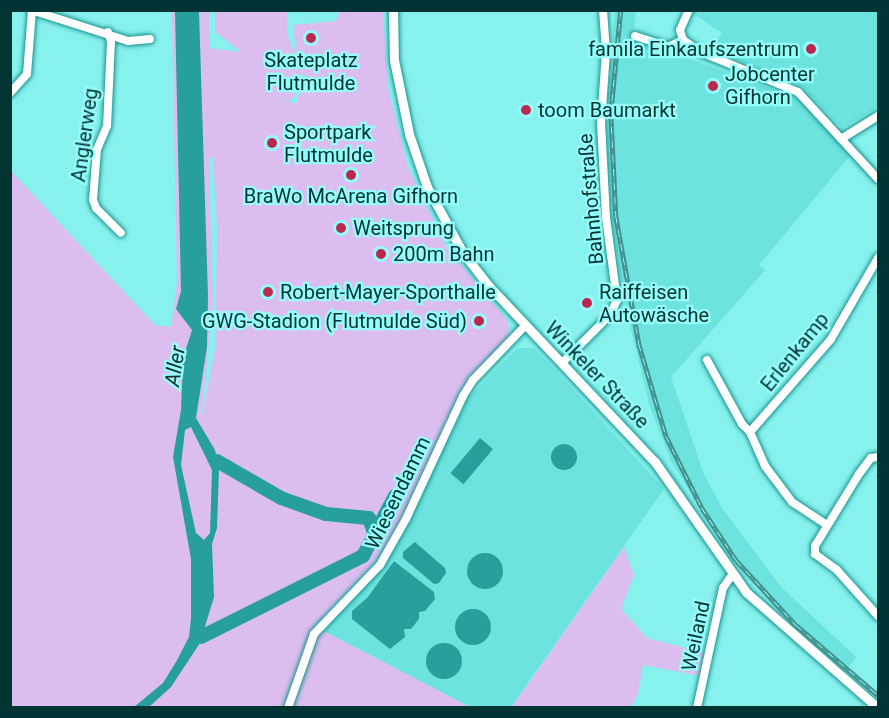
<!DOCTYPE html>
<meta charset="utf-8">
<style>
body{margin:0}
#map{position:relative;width:889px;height:718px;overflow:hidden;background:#87f1ed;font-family:Roboto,sans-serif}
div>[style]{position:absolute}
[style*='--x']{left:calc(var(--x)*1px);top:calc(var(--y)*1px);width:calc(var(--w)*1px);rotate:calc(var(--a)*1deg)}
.built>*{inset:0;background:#6de3df}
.green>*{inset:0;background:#dcbdf0}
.water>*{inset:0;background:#27a09d;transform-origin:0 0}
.round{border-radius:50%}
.river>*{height:14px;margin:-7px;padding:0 7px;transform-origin:7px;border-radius:7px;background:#27a09d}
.roads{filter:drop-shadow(0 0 2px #199491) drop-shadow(0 0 2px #199491)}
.minor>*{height:8px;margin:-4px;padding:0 4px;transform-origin:4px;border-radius:4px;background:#fff}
.tertiary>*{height:9px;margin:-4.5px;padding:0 4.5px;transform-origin:4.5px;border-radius:4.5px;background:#fff}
.rail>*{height:4.5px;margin-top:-2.25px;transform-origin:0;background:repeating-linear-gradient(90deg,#95fefa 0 7px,#43918e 0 14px);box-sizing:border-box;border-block:2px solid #43918e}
.dots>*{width:16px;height:16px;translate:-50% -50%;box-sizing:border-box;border:3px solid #95fefa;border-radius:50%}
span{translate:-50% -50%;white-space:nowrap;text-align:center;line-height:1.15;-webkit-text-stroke:4.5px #95fefa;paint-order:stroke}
.poi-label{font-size:20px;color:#013433}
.right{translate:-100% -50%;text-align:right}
.left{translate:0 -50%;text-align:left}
.street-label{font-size:20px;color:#013433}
.water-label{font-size:21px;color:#1a2e2e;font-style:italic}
.frame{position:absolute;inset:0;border:12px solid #013433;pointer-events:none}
</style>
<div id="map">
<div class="built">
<div style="clip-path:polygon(615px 11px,636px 11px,633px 38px,807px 102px,853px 152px,759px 265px,765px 270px,671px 377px,703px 472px,722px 508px,781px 587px,856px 657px,844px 673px,783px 617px,730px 557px,671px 461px,650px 407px,627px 313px,610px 210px,606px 117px)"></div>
<div style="clip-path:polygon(694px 11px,878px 11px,878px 107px,842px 128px,803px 87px,711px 49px,722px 33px,692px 13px)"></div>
<div style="clip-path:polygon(evenodd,518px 348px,534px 348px,547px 361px,664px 489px,511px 707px,470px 707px,324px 631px,386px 564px,469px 397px,518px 348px,393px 561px,434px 592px,404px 629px,367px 598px,393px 561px,518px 348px,503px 567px,497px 585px,481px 589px,468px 580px,503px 567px)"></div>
</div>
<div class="green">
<div style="clip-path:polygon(evenodd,172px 11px,209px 11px,209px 48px,241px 52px,215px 32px,215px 11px,287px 11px,287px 33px,297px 60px,293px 25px,336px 21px,339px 11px,383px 11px,388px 88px,408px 167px,447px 248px,508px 321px,509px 330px,508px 340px,460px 391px,405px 518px,373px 564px,314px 626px,470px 707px,11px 707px,10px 170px,156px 326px,171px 326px,177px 283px,172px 11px,305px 74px,296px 104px,272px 95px,290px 101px,296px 94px,284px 88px,282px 81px,305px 74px,172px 11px,209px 156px,213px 158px,217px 230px,215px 349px,201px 421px,213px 305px,209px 156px)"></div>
<div style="clip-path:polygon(624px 547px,634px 575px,621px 609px,647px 638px,705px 653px,701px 676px,643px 665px,638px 694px,631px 707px,511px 708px)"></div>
</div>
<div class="water">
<div style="clip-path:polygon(evenodd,175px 11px,199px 11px,208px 296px,207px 347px,196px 418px,215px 450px,219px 469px,217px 528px,212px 544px,214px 597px,200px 643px,171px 687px,149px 707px,134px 707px,163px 683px,176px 662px,189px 637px,191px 618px,191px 559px,173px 457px,181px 410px,183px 358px,192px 330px,176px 309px,181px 291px,175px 11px,191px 427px,212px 470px,210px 533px,204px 540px,196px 533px,181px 465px,185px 430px,191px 427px)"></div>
<div style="left:480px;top:438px;width:17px;height:46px;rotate:40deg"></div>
<div class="round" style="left:551px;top:444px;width:26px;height:26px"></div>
<div style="clip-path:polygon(415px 542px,445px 568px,446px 573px,439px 583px,434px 584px,403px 558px,403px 552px)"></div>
<div class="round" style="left:467px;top:553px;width:36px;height:36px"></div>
<div style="clip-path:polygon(394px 561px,434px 592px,435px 599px,425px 611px,419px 612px,419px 619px,411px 629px,404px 629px,405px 637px,390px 649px,352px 619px,352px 611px,367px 598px)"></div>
<div class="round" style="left:455px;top:609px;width:36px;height:36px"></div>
<div class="round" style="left:426px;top:643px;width:36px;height:36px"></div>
</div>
<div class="river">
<div style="--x:217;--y:461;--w:74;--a:30"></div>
<div style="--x:281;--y:498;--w:48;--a:19.6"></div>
<div style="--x:326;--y:514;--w:43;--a:5.3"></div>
<div style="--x:369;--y:518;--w:21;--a:71"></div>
<div style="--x:201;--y:637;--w:181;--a:-26.6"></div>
<div style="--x:363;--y:556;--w:68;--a:-61.9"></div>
</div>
<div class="roads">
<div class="minor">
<div style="--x:31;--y:10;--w:102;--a:17.7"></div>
<div style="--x:128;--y:41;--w:22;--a:-5"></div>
<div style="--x:108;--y:32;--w:10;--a:73"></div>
<div style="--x:111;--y:42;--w:84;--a:92.7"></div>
<div style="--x:107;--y:126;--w:25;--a:113"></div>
<div style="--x:97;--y:149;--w:51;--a:94.5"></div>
<div style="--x:93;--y:200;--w:9;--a:69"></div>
<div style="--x:96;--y:208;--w:35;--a:45"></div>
<div style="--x:635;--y:36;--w:35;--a:18"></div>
<div style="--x:668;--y:47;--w:17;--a:-25"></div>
<div style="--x:683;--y:40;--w:24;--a:33"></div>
<div style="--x:703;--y:53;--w:103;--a:22.3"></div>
<div style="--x:798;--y:92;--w:118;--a:47.4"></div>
<div style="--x:683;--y:40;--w:10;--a:-107"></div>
<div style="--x:680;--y:30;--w:22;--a:-66"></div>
<div style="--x:10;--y:93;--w:25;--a:-48"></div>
<div style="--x:27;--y:74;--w:63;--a:-85.5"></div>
<div style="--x:841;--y:139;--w:44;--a:-31.9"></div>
<div style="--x:707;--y:360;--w:73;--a:61.3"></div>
<div style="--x:742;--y:424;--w:11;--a:45"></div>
<div style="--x:750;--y:432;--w:37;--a:66"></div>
<div style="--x:765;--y:466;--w:45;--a:53.1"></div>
<div style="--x:792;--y:502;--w:42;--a:33.3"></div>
<div style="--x:562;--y:363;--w:68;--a:-45"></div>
<div style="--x:610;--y:315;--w:17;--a:-65"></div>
<div style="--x:617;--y:300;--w:83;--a:-97.6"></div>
<div style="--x:606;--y:218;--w:95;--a:-93"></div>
<div style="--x:601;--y:123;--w:72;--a:-86"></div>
<div style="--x:606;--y:51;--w:41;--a:-94.2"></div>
<div style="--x:750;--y:432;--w:123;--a:-48.9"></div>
<div style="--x:831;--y:339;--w:94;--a:-59.9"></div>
<div style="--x:878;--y:457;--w:7;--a:172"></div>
<div style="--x:871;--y:458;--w:20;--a:127"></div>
<div style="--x:859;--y:474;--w:84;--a:121.4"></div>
<div style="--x:815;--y:546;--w:8;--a:90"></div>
<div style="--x:815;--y:554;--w:26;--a:36"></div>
<div style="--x:836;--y:569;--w:63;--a:48.2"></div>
<div style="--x:288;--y:708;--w:78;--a:-70.6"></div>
<div style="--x:314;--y:634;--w:95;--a:-46.3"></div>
<div style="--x:380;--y:565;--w:53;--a:-60.5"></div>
<div style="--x:406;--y:519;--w:136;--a:-65.1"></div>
<div style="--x:463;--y:396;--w:19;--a:-58"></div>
<div style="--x:473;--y:380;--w:75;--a:-46.1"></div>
<div style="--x:697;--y:708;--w:123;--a:-77.8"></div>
<div style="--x:723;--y:588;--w:16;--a:-55"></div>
</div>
<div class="tertiary">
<div style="--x:393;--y:10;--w:50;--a:88.9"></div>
<div style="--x:394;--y:60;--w:76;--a:78.5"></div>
<div style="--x:409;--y:134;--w:56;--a:71.2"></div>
<div style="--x:427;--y:187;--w:75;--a:61.4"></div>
<div style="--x:463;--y:253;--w:41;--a:52"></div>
<div style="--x:488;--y:285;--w:243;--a:46.7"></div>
<div style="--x:655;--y:462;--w:159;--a:55"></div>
<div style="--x:746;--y:592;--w:176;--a:41.3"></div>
</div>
</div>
<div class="rail">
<div style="--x:621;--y:10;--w:103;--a:95.5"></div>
<div style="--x:611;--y:113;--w:103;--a:87.2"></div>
<div style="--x:616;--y:216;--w:130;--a:79.8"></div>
<div style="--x:639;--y:344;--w:96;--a:73.6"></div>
<div style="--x:666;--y:436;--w:80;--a:63.4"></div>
<div style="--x:702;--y:508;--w:62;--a:56.8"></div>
<div style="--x:736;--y:560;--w:88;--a:47.3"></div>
<div style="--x:796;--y:625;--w:108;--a:40.5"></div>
</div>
<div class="dots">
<div style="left:311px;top:38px;background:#ba294d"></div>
<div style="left:811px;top:49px;background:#ba294d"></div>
<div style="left:713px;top:86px;background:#ba294d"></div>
<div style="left:526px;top:110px;background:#ba294d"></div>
<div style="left:272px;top:143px;background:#ba294d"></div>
<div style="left:351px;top:175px;background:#ba294d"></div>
<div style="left:341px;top:228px;background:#ba294d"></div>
<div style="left:381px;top:254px;background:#ba294d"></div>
<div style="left:268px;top:292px;background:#ba294d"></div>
<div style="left:587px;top:303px;background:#ba294d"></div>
<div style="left:479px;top:321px;background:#ba294d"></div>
</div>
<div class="poi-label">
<span class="right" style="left:799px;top:49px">famila Einkaufszentrum</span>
<span style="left:311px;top:72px">Skateplatz<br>Flutmulde</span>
<span class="left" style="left:725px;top:86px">Jobcenter<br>Gifhorn</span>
<span class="left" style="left:538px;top:110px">toom Baumarkt</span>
<span class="left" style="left:284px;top:144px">Sportpark<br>Flutmulde</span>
<span style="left:351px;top:196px">BraWo McArena Gifhorn</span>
<span class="left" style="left:353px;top:228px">Weitsprung</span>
<span class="left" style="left:393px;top:254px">200m Bahn</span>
<span class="left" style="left:280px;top:292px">Robert-Mayer-Sporthalle</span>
<span class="left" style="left:599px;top:304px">Raiffeisen<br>Autowäsche</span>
<span class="right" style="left:467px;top:321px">GWG-Stadion (Flutmulde Süd)</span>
</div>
<div class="street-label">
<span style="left:85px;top:135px;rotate:-82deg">Anglerweg</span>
<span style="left:591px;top:199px;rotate:-95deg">Bahnhofstraße</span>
<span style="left:795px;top:352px;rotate:-51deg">Erlenkamp</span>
<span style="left:597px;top:375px;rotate:46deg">Winkeler Straße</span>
<span style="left:398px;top:493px;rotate:-64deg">Wiesendamm</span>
<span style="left:696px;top:636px;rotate:-78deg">Weiland</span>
</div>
<div class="water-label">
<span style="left:175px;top:366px;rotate:-81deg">Aller</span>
</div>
<div class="frame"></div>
</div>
